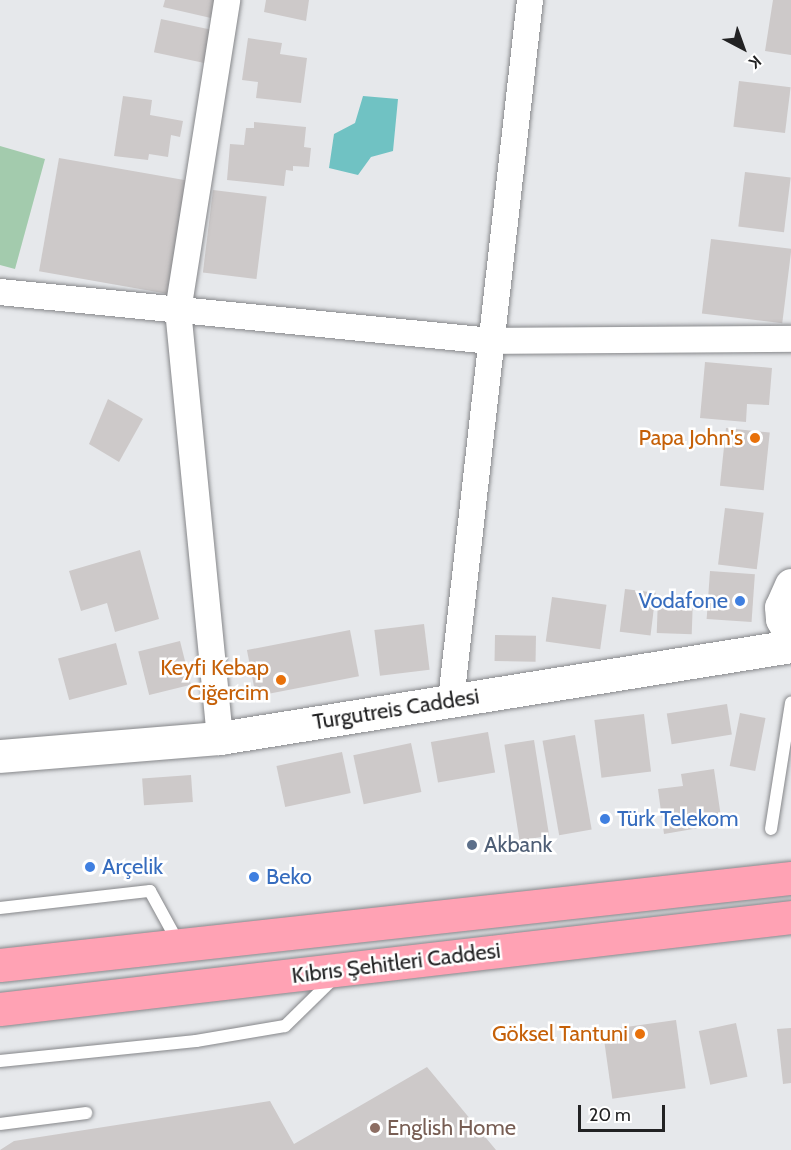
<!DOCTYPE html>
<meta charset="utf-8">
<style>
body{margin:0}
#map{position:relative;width:791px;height:1150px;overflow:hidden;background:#e6e8eb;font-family:Cabin,sans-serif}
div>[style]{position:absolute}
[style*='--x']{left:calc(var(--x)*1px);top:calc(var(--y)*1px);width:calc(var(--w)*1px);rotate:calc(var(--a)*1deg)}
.green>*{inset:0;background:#a3cbad}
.water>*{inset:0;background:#70c2c3}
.building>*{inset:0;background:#cdc9c9;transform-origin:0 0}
.roads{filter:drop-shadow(0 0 2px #86878a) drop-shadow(0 0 2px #86878a)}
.lane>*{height:12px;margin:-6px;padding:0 6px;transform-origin:6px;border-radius:6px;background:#fff}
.street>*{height:26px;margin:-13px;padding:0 13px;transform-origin:13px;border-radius:13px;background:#fff}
.secondary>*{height:33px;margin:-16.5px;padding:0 16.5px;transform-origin:16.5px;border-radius:16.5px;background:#fff}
.highway>*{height:33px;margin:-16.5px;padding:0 16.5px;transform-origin:16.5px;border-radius:16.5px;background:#ffa2b4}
.dots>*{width:16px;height:16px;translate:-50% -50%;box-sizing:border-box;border:3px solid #fff;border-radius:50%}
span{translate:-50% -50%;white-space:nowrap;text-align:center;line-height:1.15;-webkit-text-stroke:5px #fff;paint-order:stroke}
.food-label{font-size:22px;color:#c56008}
.right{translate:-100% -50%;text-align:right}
.shop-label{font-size:22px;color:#366cbe}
.left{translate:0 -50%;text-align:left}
.street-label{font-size:22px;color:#222223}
.service-label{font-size:22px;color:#4e5e75}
.education-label{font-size:22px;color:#785e54}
.north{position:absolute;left:713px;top:18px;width:60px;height:60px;-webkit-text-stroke:4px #fff;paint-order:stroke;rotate:139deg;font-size:16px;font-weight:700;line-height:24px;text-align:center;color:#222223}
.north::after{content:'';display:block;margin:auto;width:21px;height:27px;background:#222223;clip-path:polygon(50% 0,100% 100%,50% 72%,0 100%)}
.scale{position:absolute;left:578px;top:1105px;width:87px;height:27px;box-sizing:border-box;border:3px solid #222223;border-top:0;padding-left:8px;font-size:18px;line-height:21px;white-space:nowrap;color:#222223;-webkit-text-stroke:4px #fff;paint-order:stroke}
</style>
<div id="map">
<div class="green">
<div style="clip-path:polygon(0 146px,45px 159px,15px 269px,0 265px)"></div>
</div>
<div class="water">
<div style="clip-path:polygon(363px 96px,398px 99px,393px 151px,371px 157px,358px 175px,329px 168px,334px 134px,355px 123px)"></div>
</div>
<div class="building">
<div style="clip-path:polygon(165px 0,215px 0,211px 18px,163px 7px)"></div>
<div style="clip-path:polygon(266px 0,309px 0,306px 21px,264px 12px)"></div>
<div style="clip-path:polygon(773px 0,791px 0,791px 55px,765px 51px)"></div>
<div style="left:161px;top:19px;width:55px;height:34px;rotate:12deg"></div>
<div style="clip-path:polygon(248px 38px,282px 43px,280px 54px,307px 58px,301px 103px,256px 98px,258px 82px,242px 80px)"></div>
<div style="left:739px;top:81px;width:52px;height:46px;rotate:7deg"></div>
<div style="clip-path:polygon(123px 96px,152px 100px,150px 115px,183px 121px,180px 137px,171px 135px,168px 157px,149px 154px,148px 160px,114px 156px)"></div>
<div style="clip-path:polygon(254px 122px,306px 127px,304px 147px,311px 148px,309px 167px,293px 166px,293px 171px,286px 170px,284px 186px,227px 180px,230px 144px,244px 145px,246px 128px,254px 128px)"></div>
<div style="left:59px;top:158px;width:130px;height:115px;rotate:10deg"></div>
<div style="left:745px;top:172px;width:46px;height:55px;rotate:7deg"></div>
<div style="left:213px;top:190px;width:54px;height:83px;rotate:7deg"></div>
<div style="left:711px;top:239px;width:81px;height:75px;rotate:7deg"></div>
<div style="clip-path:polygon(705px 362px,772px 368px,769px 405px,747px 404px,746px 422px,700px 418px)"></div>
<div style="clip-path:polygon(108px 399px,143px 419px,119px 462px,89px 444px)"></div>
<div style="left:726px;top:428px;width:44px;height:58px;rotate:6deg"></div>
<div style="left:725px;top:508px;width:39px;height:57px;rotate:7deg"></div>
<div style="clip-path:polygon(140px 550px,159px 619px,115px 632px,107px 603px,81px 611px,69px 571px)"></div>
<div style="left:710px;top:571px;width:45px;height:48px;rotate:4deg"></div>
<div style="left:625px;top:589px;width:31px;height:43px;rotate:7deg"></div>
<div style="left:552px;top:597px;width:55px;height:45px;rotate:8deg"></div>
<div style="left:658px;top:597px;width:35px;height:36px;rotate:2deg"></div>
<div style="left:424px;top:624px;width:46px;height:50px;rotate:83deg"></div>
<div style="left:350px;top:630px;width:47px;height:105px;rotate:79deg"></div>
<div style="left:495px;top:635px;width:41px;height:26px;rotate:1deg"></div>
<div style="left:180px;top:641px;width:45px;height:43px;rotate:76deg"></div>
<div style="left:116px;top:643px;width:43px;height:60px;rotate:75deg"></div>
<div style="left:727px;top:704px;width:31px;height:61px;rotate:81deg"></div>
<div style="left:740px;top:713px;width:26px;height:54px;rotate:11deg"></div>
<div style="left:644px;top:714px;width:58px;height:50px;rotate:83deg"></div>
<div style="left:488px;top:732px;width:41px;height:58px;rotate:80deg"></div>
<div style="left:575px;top:735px;width:96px;height:33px;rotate:80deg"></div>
<div style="left:534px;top:740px;width:97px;height:30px;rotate:81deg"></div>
<div style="left:411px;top:743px;width:50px;height:59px;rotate:78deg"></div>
<div style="left:342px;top:752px;width:42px;height:67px;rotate:78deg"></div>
<div style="clip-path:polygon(714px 769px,722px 824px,664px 834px,658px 789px,683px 786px,681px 774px)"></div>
<div style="left:191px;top:775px;width:27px;height:49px;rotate:86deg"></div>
<div style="left:676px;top:1020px;width:69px;height:74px;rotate:82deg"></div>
<div style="left:736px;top:1023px;width:55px;height:38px;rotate:78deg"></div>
<div style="clip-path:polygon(791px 1028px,791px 1083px,783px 1084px,777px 1029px)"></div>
<div style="clip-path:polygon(427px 1067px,496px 1150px,0 1150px,14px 1141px,270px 1101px,294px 1144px)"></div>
</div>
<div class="roads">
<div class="lane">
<div style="--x:771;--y:829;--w:128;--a:-81"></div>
<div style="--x:0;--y:908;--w:151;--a:-6.5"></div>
<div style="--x:150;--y:891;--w:60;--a:61.3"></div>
<div style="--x:0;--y:1061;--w:197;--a:-5.8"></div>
<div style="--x:196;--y:1041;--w:90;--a:-9.6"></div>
<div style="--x:285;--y:1026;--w:71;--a:-44.4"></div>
<div style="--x:0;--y:1124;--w:87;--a:-7.3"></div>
</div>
<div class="street">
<div style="--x:0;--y:292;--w:491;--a:5.7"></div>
<div style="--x:489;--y:341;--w:302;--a:-0.4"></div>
<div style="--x:451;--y:700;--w:704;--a:-83.56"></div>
<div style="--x:220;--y:738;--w:429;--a:-95.6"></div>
<div style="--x:178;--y:311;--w:315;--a:-81"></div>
</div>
<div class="secondary">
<div style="--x:791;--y:585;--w:24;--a:114"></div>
<div style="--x:781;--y:607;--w:12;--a:85"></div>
<div style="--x:782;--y:619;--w:18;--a:61"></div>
<div style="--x:0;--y:756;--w:221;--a:-4.7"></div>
<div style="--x:220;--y:738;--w:578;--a:-9.15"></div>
</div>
<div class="highway">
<div style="--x:0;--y:965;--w:796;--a:-6.28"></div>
<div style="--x:0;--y:1009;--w:796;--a:-6.63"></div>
</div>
</div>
<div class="dots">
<div style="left:755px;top:438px;background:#e8710a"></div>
<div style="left:740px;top:601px;background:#3f7fe0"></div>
<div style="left:281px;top:680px;background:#e8710a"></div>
<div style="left:605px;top:819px;background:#3f7fe0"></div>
<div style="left:472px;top:845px;background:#5c6f8a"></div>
<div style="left:90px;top:867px;background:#3f7fe0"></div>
<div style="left:254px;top:877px;background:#3f7fe0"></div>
<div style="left:640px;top:1034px;background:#e8710a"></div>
<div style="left:375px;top:1128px;background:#8d6e63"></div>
</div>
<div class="food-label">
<span class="right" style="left:743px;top:438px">Papa John's</span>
<span class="right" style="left:269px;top:680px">Keyfi Kebap<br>Ciğercim</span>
<span class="right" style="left:628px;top:1034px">Göksel Tantuni</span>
</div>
<div class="shop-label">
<span class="right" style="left:728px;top:601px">Vodafone</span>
<span class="left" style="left:617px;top:819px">Türk Telekom</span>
<span class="left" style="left:102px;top:867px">Arçelik</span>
<span class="left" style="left:266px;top:877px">Beko</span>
</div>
<div class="street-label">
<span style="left:396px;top:709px;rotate:-9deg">Turgutreis Caddesi</span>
<span style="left:396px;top:963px;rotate:-7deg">Kıbrıs Şehitleri Caddesi</span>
</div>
<div class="service-label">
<span class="left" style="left:484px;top:845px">Akbank</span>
</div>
<div class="education-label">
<span class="left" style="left:387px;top:1128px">English Home</span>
</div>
<div class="north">K</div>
<div class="scale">20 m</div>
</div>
